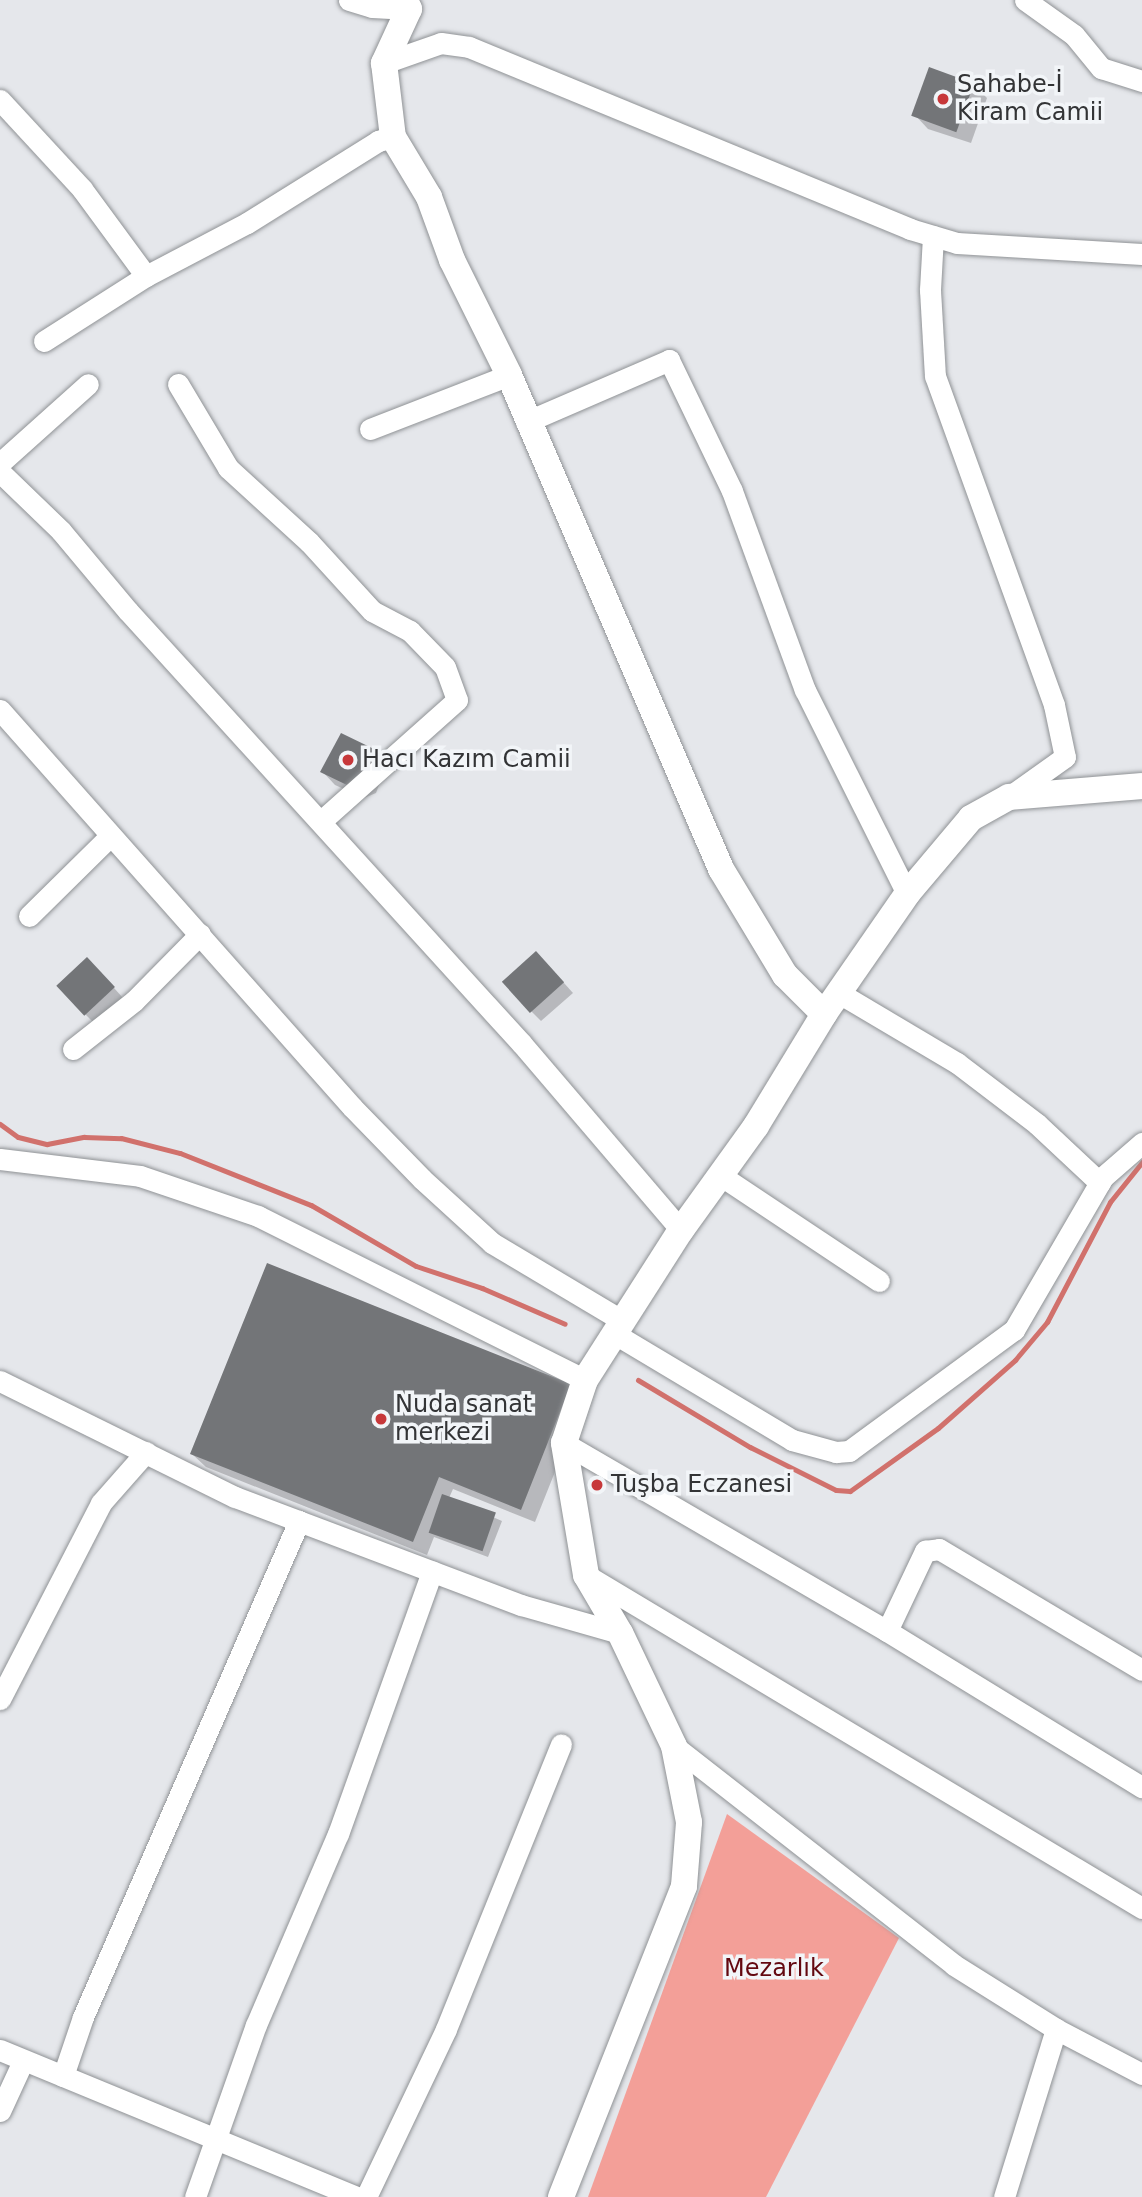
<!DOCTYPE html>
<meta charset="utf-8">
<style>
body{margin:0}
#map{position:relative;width:1142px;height:2197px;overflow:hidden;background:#e5e7eb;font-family:"DejaVu Sans",sans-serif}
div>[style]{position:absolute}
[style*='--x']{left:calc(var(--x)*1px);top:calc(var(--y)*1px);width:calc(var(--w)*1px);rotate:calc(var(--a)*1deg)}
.green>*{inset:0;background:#f39f98}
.shadow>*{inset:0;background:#0003}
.stream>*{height:5px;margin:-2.5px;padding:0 2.5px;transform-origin:2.5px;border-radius:2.5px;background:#d1716c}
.building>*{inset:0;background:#737578;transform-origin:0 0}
.roads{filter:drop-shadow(0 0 2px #8f9295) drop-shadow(0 0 2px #8f9295)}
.minor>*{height:21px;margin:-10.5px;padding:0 10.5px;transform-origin:10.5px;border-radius:10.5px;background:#fff}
.tertiary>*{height:26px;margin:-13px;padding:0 13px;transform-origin:13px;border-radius:13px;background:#fff}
.dots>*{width:19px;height:19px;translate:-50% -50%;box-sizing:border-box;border:4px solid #f2f5f8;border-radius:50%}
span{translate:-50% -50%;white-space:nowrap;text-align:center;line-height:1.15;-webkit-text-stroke:7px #f2f5f8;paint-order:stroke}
.poi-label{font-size:24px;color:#333436}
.left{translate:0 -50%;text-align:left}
.park-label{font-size:24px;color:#630810}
</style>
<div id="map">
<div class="green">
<div style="clip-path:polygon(727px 1814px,899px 1938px,766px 2197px,588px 2197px)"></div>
</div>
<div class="shadow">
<div style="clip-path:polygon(973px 84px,987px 98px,971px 143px,928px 129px,915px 115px)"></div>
<div style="clip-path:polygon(373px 750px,387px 764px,376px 793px,364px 798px,335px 785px,322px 771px)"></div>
<div style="clip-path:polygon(546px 963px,573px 993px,541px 1021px,531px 1011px)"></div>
<div style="clip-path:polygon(97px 969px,123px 998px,95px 1024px,85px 1014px)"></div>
<div style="clip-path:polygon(584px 1399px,535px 1522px,453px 1489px,449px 1498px,502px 1521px,488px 1557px,434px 1537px,427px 1555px,206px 1467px,192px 1454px)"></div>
</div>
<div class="stream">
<div style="--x:0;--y:1124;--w:22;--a:36"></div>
<div style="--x:18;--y:1137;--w:30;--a:14"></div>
<div style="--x:47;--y:1144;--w:38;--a:-11"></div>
<div style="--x:84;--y:1137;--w:37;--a:2"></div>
<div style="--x:121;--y:1138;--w:61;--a:14.3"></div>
<div style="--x:180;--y:1153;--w:141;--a:21.7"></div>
<div style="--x:311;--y:1205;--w:121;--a:30.2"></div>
<div style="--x:416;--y:1266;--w:70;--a:18.4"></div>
<div style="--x:482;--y:1288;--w:90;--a:23.4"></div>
<div style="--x:638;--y:1380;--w:131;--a:30.9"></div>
<div style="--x:750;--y:1447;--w:96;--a:26.6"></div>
<div style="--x:836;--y:1490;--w:14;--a:4"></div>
<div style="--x:850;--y:1491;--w:108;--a:-35.6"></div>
<div style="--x:938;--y:1428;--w:103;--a:-41.4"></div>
<div style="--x:1015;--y:1360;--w:50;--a:-49.9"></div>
<div style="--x:1047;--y:1322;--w:136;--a:-62.3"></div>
<div style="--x:1110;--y:1202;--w:51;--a:-51.3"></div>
</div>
<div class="building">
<div style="left:929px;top:67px;width:48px;height:52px;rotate:20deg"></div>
<div style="clip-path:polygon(341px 733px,374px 749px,362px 779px,349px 786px,320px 772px)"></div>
<div style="left:536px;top:951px;width:42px;height:46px;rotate:48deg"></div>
<div style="left:87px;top:957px;width:41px;height:42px;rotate:47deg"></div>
<div style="clip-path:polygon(267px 1263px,571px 1384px,521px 1510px,439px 1477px,413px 1542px,190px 1454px)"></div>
<div style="left:442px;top:1494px;width:57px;height:41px;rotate:19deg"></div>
</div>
<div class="roads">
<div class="minor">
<div style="--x:349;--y:0;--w:24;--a:17"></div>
<div style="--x:372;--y:7;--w:37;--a:3"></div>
<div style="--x:1025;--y:0;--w:60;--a:35.5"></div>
<div style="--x:1074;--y:35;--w:43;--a:50.7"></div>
<div style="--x:1101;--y:68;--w:43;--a:17.6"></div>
<div style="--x:384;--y:63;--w:60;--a:-19.3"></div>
<div style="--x:441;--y:43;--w:28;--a:8"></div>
<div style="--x:469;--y:47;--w:477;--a:22.4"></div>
<div style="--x:910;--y:229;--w:49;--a:16.6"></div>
<div style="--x:957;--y:243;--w:185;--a:3.4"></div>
<div style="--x:0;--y:100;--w:121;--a:47.3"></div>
<div style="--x:82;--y:189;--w:108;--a:53.7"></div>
<div style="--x:933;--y:236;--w:54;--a:93.2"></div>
<div style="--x:930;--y:290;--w:86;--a:86.7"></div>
<div style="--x:935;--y:376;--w:350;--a:70.1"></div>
<div style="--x:1054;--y:705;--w:53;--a:78.1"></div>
<div style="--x:1065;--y:757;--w:69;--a:144.5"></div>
<div style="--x:44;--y:341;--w:121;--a:-32.5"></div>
<div style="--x:146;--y:276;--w:114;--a:-27.7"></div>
<div style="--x:247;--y:223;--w:155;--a:-32"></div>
<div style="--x:378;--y:141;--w:16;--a:-15"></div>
<div style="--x:178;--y:384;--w:98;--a:59.2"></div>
<div style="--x:228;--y:468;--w:110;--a:42.4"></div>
<div style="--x:309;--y:542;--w:93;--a:47.6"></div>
<div style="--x:372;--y:611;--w:43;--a:27.8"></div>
<div style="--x:410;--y:631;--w:50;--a:45.8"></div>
<div style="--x:445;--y:667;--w:35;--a:70"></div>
<div style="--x:457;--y:700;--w:182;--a:138.3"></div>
<div style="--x:526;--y:422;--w:156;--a:-23.4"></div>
<div style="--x:669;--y:360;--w:145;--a:64.3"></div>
<div style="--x:732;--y:491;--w:212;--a:69.9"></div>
<div style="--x:805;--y:690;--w:228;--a:63.4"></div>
<div style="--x:370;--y:429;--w:149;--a:-21.2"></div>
<div style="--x:0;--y:463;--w:118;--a:-41.9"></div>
<div style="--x:0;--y:472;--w:85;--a:44"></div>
<div style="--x:61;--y:531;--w:104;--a:50.1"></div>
<div style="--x:128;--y:611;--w:585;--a:47.7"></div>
<div style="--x:522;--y:1044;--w:245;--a:49.5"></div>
<div style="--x:0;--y:710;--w:531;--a:48.44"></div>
<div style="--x:352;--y:1107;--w:100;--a:45.8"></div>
<div style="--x:422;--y:1179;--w:95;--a:42.4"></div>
<div style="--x:492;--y:1243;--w:152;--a:30.8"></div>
<div style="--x:29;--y:916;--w:114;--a:-44.6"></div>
<div style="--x:839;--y:993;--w:137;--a:30.7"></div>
<div style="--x:957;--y:1063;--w:101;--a:37.3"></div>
<div style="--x:1037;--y:1124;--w:86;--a:43.1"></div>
<div style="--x:73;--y:1049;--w:78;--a:-38.2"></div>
<div style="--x:134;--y:1001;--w:94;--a:-45.4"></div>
<div style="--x:0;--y:1159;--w:141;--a:6.9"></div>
<div style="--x:140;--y:1176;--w:125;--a:18.7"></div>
<div style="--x:258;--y:1216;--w:366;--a:26.6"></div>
<div style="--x:720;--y:1175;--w:191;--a:33.7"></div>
<div style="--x:615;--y:1334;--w:206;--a:30.9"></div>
<div style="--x:792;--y:1440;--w:46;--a:15.3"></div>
<div style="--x:836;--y:1452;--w:13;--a:-4"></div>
<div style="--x:849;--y:1451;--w:205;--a:-36.3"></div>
<div style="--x:1014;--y:1330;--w:177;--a:-59.8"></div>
<div style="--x:1103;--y:1177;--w:52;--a:-41.1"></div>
<div style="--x:0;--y:1381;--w:262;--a:26.3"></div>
<div style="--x:235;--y:1497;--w:306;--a:20.7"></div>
<div style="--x:521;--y:1605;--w:103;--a:15.8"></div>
<div style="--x:564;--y:1443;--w:374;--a:30.2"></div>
<div style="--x:887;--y:1631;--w:299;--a:31.5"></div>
<div style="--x:586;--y:1575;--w:648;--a:30.92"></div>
<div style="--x:887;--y:1631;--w:89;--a:-64.6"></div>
<div style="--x:925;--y:1551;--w:14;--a:-8"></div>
<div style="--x:939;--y:1549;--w:236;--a:30.8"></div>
<div style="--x:0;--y:1699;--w:220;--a:-62.7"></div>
<div style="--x:101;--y:1503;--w:68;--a:-48.6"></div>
<div style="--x:674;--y:1746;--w:355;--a:38"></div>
<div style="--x:954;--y:1965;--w:120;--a:32.1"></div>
<div style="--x:1056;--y:2029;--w:97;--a:27.6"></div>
<div style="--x:0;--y:2050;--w:385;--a:22.4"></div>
<div style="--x:63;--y:2076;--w:62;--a:-71.3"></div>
<div style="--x:83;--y:2017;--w:541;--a:-66.47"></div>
<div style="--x:0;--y:2111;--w:55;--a:-65.3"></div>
<div style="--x:195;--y:2197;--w:182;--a:-70.5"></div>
<div style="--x:256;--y:2025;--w:208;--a:-66.8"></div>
<div style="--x:338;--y:1834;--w:279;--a:-70.3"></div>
<div style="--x:366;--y:2197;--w:186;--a:-64.5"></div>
<div style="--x:446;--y:2029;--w:307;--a:-68"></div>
<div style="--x:1004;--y:2197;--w:176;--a:-72.8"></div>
</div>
<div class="tertiary">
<div style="--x:405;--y:0;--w:10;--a:66"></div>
<div style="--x:409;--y:9;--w:60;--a:114.8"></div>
<div style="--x:384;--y:63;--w:75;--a:83.1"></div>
<div style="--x:393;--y:137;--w:70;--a:59"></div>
<div style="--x:429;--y:197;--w:67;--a:69.9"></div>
<div style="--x:452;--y:260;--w:128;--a:63.6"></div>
<div style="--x:509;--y:375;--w:538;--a:66.77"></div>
<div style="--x:721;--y:869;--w:124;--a:58.9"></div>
<div style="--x:785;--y:975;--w:55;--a:45"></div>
<div style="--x:561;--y:2197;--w:334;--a:-68.4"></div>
<div style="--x:684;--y:1886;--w:64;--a:-85.5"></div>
<div style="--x:689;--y:1822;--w:77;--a:-101.2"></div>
<div style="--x:674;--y:1746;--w:125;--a:-115.5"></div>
<div style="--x:620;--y:1633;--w:67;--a:-120.4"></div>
<div style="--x:586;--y:1575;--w:134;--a:-99.5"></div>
<div style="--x:564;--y:1443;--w:66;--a:-71.6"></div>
<div style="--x:585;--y:1380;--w:178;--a:-57.4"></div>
<div style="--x:681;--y:1230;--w:128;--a:-54.2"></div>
<div style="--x:756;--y:1126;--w:131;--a:-58.7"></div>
<div style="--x:824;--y:1014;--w:146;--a:-55.3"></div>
<div style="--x:907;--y:894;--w:99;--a:-49.9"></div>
<div style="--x:971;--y:818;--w:43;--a:-28.9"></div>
<div style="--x:1009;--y:797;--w:133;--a:-4.7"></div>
</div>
</div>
<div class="dots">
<div style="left:943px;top:99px;background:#c7383a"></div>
<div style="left:348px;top:760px;background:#c7383a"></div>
<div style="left:381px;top:1419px;background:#c7383a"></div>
<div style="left:597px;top:1485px;background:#c7383a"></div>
</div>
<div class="poi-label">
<span class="left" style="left:957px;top:99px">Sahabe-İ<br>Kiram Camii</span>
<span class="left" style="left:362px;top:760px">Hacı Kazım Camii</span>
<span class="left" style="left:395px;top:1419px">Nuda sanat<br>merkezi</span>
<span class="left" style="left:611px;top:1485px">Tuşba Eczanesi</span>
</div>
<div class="park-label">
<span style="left:774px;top:1969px">Mezarlık</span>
</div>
</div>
